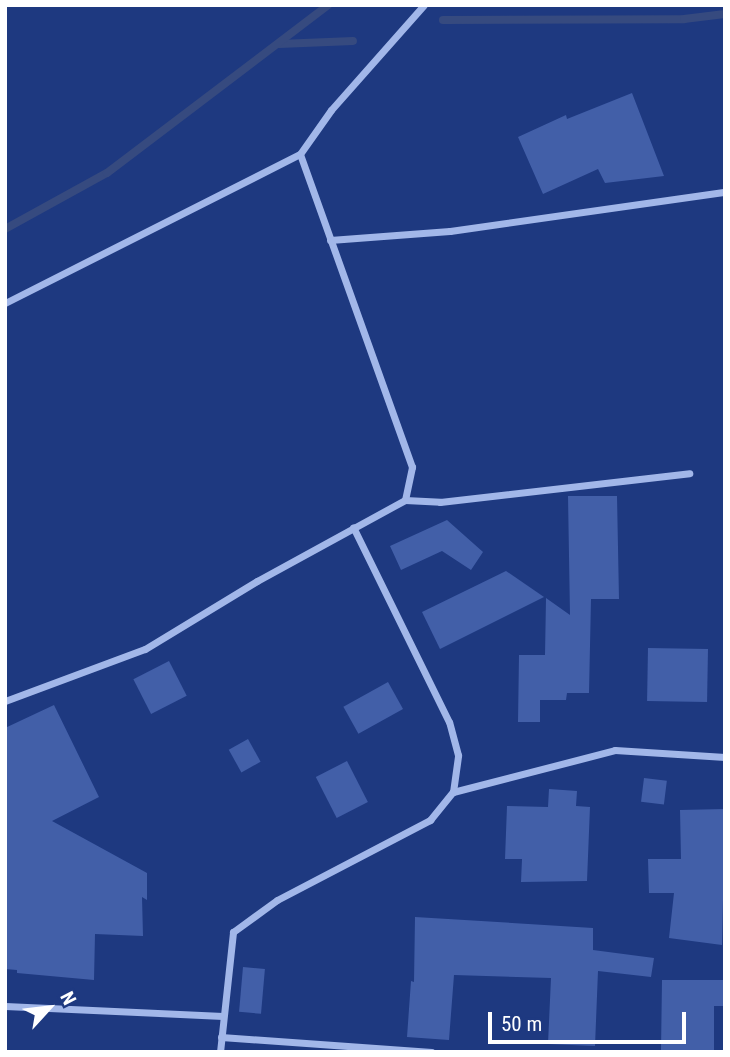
<!DOCTYPE html>
<style>
body{margin:0}
#map{position:relative;width:730px;height:1057px;overflow:hidden;background:#1e3980;font-family:"Roboto Condensed",sans-serif}
div>[style]{position:absolute}
[style*='--x']{left:calc(var(--x)*1px);top:calc(var(--y)*1px);width:calc(var(--w)*1px);rotate:calc(var(--a)*1deg)}
.stream>*{height:8px;margin:-4px;padding:0 4px;transform-origin:4px;border-radius:4px;background:#364a7f}
.building>*{inset:0;background:#425fa8;transform-origin:0 0}
.minor>*{height:7px;margin:-3.5px;padding:0 3.5px;transform-origin:3.5px;border-radius:3.5px;background:#a2b7e9}
span{translate:-50% -50%;white-space:nowrap;text-align:center;line-height:1.15;-webkit-text-stroke:5px #1e3980;paint-order:stroke}
.frame{position:absolute;inset:0;border:7px solid #fff;pointer-events:none}
.north{position:absolute;left:14px;top:973px;width:70px;height:70px;-webkit-text-stroke:5px #1e3980;paint-order:stroke;rotate:63deg;font-size:19px;font-weight:700;line-height:28px;text-align:center;color:#fff}
.north::after{content:'';display:block;margin:auto;width:24px;height:32px;background:#fff;clip-path:polygon(50% 0,100% 100%,50% 72%,0 100%)}
.scale{position:absolute;left:488px;top:1012px;width:198px;height:32px;box-sizing:border-box;border:4px solid #fff;border-top:0;padding-left:9px;font-size:21px;line-height:24px;white-space:nowrap;color:#fff;-webkit-text-stroke:5px #1e3980;paint-order:stroke}
</style>
<div id="map">
<div class="stream">
<div style="--x:443;--y:20;--w:241;--a:-0.2"></div>
<div style="--x:684;--y:19;--w:41;--a:-7"></div>
<div style="--x:279;--y:44;--w:74;--a:-2.3"></div>
<div style="--x:5;--y:229;--w:116;--a:-28.8"></div>
<div style="--x:107;--y:173;--w:278;--a:-37.2"></div>
</div>
<div class="building">
<div style="clip-path:polygon(632px 93px,664px 176px,605px 183px,598px 169px,543px 194px,518px 137px,566px 115px,567px 119px)"></div>
<div style="clip-path:polygon(568px 496px,617px 496px,619px 599px,591px 599px,589px 693px,567px 693px,566px 700px,540px 700px,540px 722px,518px 722px,519px 655px,545px 655px,546px 598px,570px 615px)"></div>
<div style="clip-path:polygon(447px 520px,483px 552px,471px 570px,442px 551px,401px 570px,390px 546px)"></div>
<div style="clip-path:polygon(506px 571px,544px 597px,440px 649px,422px 612px)"></div>
<div style="left:648px;top:648px;width:60px;height:53px;rotate:1deg"></div>
<div style="left:169px;top:661px;width:39px;height:40px;rotate:63deg"></div>
<div style="left:388px;top:682px;width:31px;height:51px;rotate:61deg"></div>
<div style="clip-path:polygon(54px 705px,99px 797px,52px 821px,147px 873px,147px 900px,142px 897px,143px 936px,95px 934px,94px 980px,17px 973px,17px 970px,5px 969px,5px 728px)"></div>
<div style="left:248px;top:739px;width:26px;height:22px;rotate:61deg"></div>
<div style="left:347px;top:761px;width:46px;height:35px;rotate:63deg"></div>
<div style="left:644px;top:778px;width:23px;height:24px;rotate:7deg"></div>
<div style="clip-path:polygon(549px 789px,577px 791px,576px 806px,590px 807px,587px 881px,521px 882px,522px 859px,505px 859px,507px 806px,548px 807px)"></div>
<div style="clip-path:polygon(725px 809px,722px 945px,669px 938px,674px 893px,649px 893px,648px 859px,681px 859px,680px 810px)"></div>
<div style="clip-path:polygon(415px 917px,593px 928px,593px 950px,654px 958px,651px 977px,598px 971px,595px 1046px,548px 1044px,551px 978px,454px 975px,449px 1040px,407px 1037px,411px 981px,414px 982px)"></div>
<div style="left:243px;top:967px;width:22px;height:45px;rotate:5deg"></div>
<div style="clip-path:polygon(662px 980px,725px 980px,725px 1006px,714px 1006px,714px 1051px,661px 1050px)"></div>
</div>
<div class="minor">
<div style="--x:330;--y:240;--w:120;--a:-4.3"></div>
<div style="--x:450;--y:231;--w:278;--a:-8.1"></div>
<div style="--x:5;--y:303;--w:330;--a:-26.8"></div>
<div style="--x:300;--y:154;--w:54;--a:-54.8"></div>
<div style="--x:331;--y:110;--w:140;--a:-48.5"></div>
<div style="--x:405;--y:500;--w:35;--a:3"></div>
<div style="--x:440;--y:502;--w:251;--a:-6.6"></div>
<div style="--x:5;--y:701;--w:149;--a:-20.4"></div>
<div style="--x:145;--y:649;--w:131;--a:-31.3"></div>
<div style="--x:257;--y:581;--w:169;--a:-28.7"></div>
<div style="--x:405;--y:500;--w:34;--a:-78"></div>
<div style="--x:412;--y:467;--w:332;--a:-109.7"></div>
<div style="--x:453;--y:792;--w:167;--a:-14.5"></div>
<div style="--x:615;--y:750;--w:110;--a:3.6"></div>
<div style="--x:5;--y:1006;--w:218;--a:2.6"></div>
<div style="--x:221;--y:1037;--w:211;--a:4.1"></div>
<div style="--x:220;--y:1052;--w:121;--a:-83.8"></div>
<div style="--x:233;--y:932;--w:54;--a:-36"></div>
<div style="--x:277;--y:900;--w:173;--a:-27.6"></div>
<div style="--x:430;--y:820;--w:36;--a:-51"></div>
<div style="--x:453;--y:792;--w:37;--a:-82"></div>
<div style="--x:458;--y:755;--w:34;--a:-105"></div>
<div style="--x:449;--y:722;--w:217;--a:-116.2"></div>
</div>
<div class="frame"></div>
<div class="north">N</div>
<div class="scale">50 m</div>
</div>
